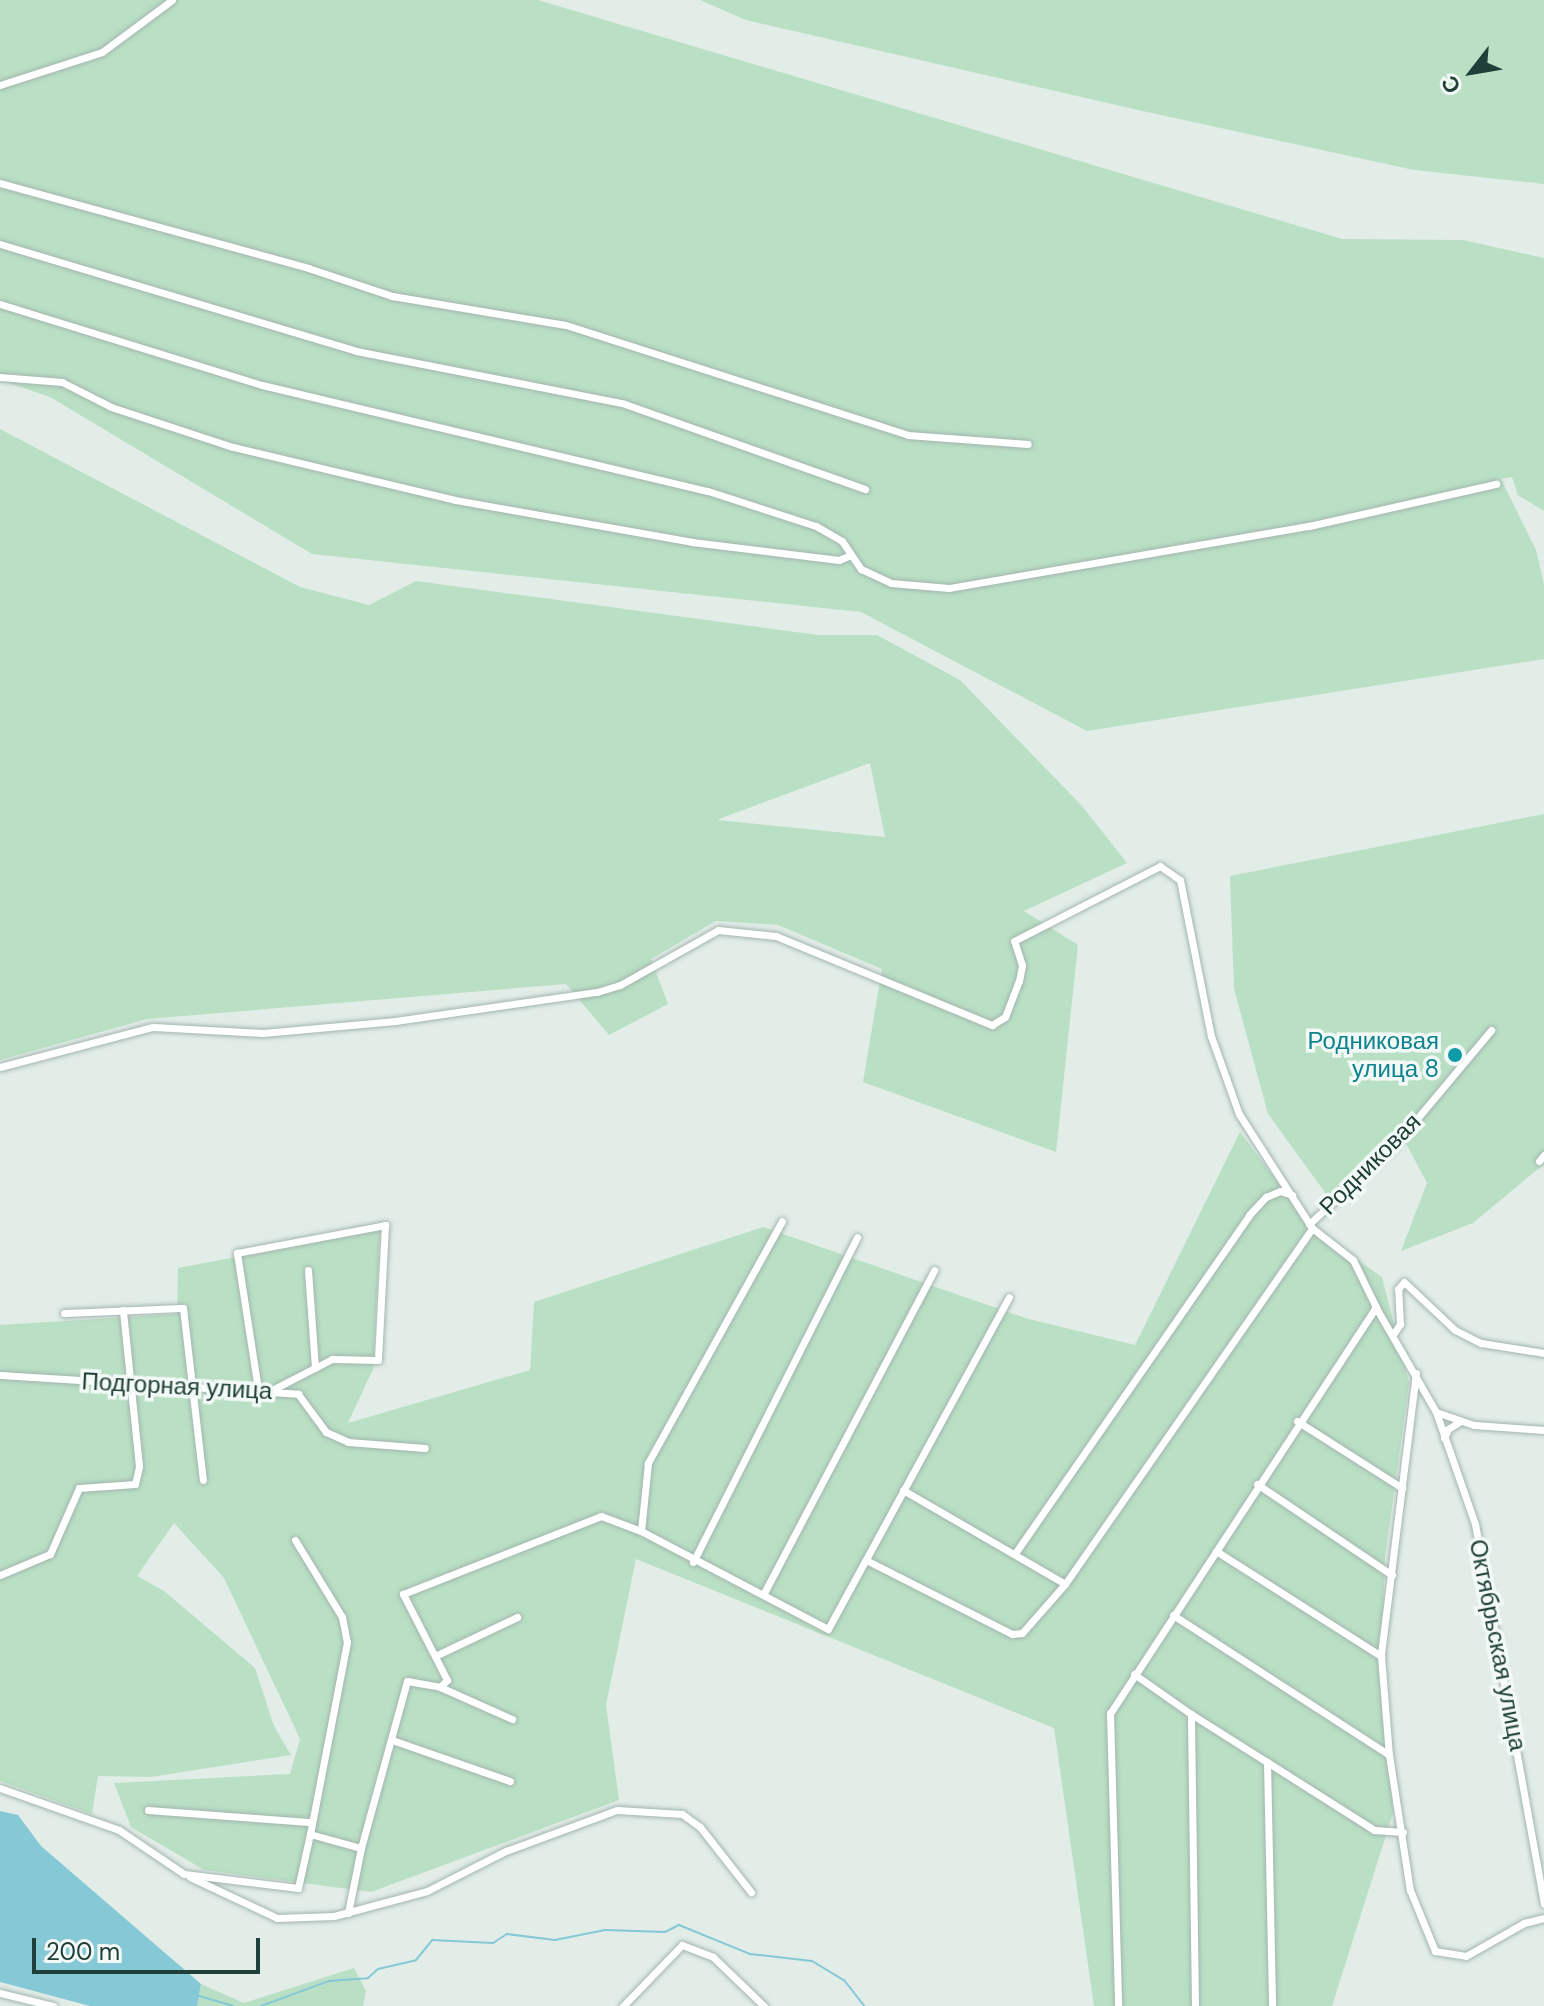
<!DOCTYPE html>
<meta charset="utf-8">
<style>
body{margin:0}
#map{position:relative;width:1544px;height:2006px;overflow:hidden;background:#e2ede8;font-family:"DM Sans",sans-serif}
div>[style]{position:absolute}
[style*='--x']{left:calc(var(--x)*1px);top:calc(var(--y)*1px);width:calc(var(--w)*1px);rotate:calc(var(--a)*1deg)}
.green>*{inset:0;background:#b9e0c4}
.water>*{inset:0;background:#85c8d6}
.stream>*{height:2px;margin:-1px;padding:0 1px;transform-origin:1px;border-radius:1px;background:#85c8d6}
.roads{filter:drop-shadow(0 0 2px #a4b5b0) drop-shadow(0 0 2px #a4b5b0)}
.minor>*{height:7px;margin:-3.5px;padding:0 3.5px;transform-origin:3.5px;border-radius:3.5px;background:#fff}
.dots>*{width:22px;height:22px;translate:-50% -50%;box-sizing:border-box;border:4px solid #f2f9f6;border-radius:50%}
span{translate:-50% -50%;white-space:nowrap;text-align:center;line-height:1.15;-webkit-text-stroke:7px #f2f9f6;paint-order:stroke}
.culture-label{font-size:24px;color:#0d838f}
.right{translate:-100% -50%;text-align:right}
.street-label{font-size:24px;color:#203f38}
.north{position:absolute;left:1432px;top:32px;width:80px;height:80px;-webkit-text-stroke:6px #f2f9f6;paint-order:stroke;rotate:239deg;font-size:22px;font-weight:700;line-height:32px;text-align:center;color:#203f38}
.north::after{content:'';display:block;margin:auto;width:28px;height:36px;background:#203f38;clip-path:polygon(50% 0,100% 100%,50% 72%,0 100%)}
.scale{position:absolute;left:32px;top:1938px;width:228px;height:36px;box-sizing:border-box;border:4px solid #203f38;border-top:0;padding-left:10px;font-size:24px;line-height:28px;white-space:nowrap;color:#203f38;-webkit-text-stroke:6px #f2f9f6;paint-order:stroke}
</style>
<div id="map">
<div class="green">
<div style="clip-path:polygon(0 0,538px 0,1342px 239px,1463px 240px,1544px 258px,1544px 511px,1518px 495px,1512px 477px,1501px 479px,1536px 550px,1544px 584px,1544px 659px,1087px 731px,861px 612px,312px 554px,50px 397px,0 380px)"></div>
<div style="clip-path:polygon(700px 0,1544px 0,1544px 184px,1414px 170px,1138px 110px,746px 20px)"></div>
<div style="clip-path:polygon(evenodd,0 429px,300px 587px,369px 605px,416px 581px,818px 635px,877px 635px,960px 680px,1082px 806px,1127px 863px,1024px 911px,1078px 945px,1056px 1152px,863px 1082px,882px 969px,778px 925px,716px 921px,651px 959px,668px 1004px,609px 1035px,566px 984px,147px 1019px,0 1060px,0 429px,870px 763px,885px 837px,718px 820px,719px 819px,870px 763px)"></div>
<div style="clip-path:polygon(1544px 814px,1544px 1164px,1473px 1223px,1401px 1251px,1427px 1183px,1403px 1138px,1332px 1202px,1268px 1114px,1234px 989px,1230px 876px)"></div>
<div style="clip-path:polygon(1240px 1132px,1312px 1228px,1382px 1277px,1409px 1383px,1385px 1558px,1381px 1656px,1393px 1813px,1332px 2006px,1094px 2006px,1054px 1728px,636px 1559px,606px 1705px,619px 1800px,371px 1892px,204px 1870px,131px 1827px,114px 1783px,290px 1774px,300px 1739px,224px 1578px,174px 1523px,137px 1576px,164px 1591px,255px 1668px,274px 1726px,291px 1755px,151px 1777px,98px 1776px,92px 1814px,0 1781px,0 1325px,177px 1314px,178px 1268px,380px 1230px,373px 1369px,348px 1423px,530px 1370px,534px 1302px,763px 1227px,1025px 1318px,1135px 1345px)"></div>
<div style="clip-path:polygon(354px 1968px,366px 1991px,363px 2006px,197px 2006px,201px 1984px,244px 2003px)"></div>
</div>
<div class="water">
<div style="clip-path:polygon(0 1811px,18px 1815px,41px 1846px,201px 1984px,197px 2006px,90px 2006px,0 1982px)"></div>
</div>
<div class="stream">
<div style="--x:199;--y:1996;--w:35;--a:16"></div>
<div style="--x:261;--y:2006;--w:72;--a:-20.2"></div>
<div style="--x:329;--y:1981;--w:39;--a:-4"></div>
<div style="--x:368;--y:1978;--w:13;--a:-42"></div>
<div style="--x:378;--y:1969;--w:39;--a:-13"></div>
<div style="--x:416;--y:1960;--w:26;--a:-51"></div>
<div style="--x:432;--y:1940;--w:61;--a:2.8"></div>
<div style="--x:493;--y:1943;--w:17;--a:-33"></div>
<div style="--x:507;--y:1934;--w:48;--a:7.1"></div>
<div style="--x:555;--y:1940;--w:51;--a:-11.3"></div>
<div style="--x:605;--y:1930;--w:60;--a:1.9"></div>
<div style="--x:665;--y:1932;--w:16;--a:-27"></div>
<div style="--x:679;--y:1925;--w:77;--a:22.2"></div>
<div style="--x:750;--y:1954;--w:62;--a:6.4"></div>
<div style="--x:812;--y:1961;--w:37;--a:31"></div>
<div style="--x:844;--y:1980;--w:33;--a:52"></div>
</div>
<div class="roads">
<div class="minor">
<div style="--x:0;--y:85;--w:107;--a:-17.9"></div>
<div style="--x:102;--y:52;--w:87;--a:-36.6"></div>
<div style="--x:0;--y:183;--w:320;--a:15.4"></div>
<div style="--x:308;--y:268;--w:89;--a:18.4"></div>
<div style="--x:392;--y:296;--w:176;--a:9.5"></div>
<div style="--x:566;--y:325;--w:359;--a:17.8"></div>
<div style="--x:908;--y:435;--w:120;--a:4.3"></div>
<div style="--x:0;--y:244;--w:372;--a:16.7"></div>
<div style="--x:356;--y:351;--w:271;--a:11.1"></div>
<div style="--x:622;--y:403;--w:258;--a:19.5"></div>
<div style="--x:0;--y:304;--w:274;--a:17.2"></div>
<div style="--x:262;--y:385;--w:458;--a:13.4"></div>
<div style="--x:708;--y:491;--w:114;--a:18"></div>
<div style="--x:816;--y:526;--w:30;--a:30"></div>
<div style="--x:842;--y:541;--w:34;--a:56"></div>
<div style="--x:861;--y:569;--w:33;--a:25"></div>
<div style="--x:891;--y:583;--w:58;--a:4.9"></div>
<div style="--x:949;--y:588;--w:365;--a:-9.8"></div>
<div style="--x:1309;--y:526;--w:192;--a:-12.7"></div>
<div style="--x:0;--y:377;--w:62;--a:4.6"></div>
<div style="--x:62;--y:382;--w:55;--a:27"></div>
<div style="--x:111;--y:407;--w:128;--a:18.2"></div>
<div style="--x:233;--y:447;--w:228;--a:13.4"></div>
<div style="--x:455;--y:500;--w:241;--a:10"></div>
<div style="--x:692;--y:542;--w:148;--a:7"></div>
<div style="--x:839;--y:560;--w:10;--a:-24"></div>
<div style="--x:0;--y:1067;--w:158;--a:-14.7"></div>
<div style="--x:153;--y:1027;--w:110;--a:3.1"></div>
<div style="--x:263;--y:1033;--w:133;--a:-5.2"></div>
<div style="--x:395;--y:1021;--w:204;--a:-8.2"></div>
<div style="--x:597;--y:992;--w:24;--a:-17"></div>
<div style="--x:620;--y:985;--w:112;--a:-29.3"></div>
<div style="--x:718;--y:930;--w:58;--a:5.9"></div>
<div style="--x:776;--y:936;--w:234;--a:22.4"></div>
<div style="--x:992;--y:1025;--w:15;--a:-32"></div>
<div style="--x:1005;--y:1017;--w:39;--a:-69"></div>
<div style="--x:1019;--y:981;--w:16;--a:-79"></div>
<div style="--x:1022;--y:965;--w:25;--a:-108"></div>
<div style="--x:1014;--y:941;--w:164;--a:-27.2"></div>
<div style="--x:1160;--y:866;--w:24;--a:35"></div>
<div style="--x:1180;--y:880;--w:159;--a:78.8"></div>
<div style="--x:1211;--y:1036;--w:83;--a:70.3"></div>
<div style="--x:1239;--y:1114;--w:135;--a:57.4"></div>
<div style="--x:1539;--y:1161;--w:8;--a:-50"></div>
<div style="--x:782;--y:1221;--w:277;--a:119"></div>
<div style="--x:648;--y:1463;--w:68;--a:95.9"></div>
<div style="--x:641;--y:1531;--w:211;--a:27.7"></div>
<div style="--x:828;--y:1629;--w:378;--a:-61.4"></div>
<div style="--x:1309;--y:1224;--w:117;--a:-42.6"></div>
<div style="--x:1395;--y:1145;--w:150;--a:-50.1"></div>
<div style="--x:308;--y:1270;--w:98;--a:85.9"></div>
<div style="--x:1375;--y:1306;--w:122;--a:60.1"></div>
<div style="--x:1436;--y:1412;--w:119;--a:70.8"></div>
<div style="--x:1475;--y:1524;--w:386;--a:79.7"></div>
<div style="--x:64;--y:1313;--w:119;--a:-2.4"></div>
<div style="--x:183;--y:1308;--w:173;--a:83.4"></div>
<div style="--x:1394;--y:1333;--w:11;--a:-56"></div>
<div style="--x:1400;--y:1324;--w:35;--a:-93"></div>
<div style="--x:1398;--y:1289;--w:9;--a:-49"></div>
<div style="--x:1404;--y:1282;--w:70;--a:43.3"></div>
<div style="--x:1455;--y:1330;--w:29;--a:27"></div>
<div style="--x:1481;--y:1343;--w:64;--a:9"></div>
<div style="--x:1416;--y:1373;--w:285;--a:97.1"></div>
<div style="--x:1381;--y:1656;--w:99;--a:85.4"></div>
<div style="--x:1389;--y:1755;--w:137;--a:81.2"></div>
<div style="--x:1410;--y:1890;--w:66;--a:67.7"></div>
<div style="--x:1435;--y:1951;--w:31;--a:9"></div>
<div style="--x:1466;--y:1956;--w:67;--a:-29.6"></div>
<div style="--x:1524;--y:1923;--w:21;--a:-14"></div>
<div style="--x:0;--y:1375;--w:299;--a:3.6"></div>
<div style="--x:298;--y:1394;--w:47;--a:53.6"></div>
<div style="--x:326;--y:1432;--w:24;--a:24"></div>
<div style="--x:348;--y:1442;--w:77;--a:4.5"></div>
<div style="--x:258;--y:1389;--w:138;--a:-98.8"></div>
<div style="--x:237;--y:1253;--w:151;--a:-10.7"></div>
<div style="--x:385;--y:1225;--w:135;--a:93"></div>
<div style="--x:378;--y:1360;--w:46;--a:-178.8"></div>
<div style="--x:332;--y:1359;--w:68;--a:152.7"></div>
<div style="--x:1436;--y:1412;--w:40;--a:18.9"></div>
<div style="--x:1474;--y:1425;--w:70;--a:4.1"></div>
<div style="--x:1297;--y:1421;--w:125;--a:32.5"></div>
<div style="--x:1444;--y:1438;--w:10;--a:-66"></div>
<div style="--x:1448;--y:1429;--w:15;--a:-32"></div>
<div style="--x:1257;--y:1484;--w:163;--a:34"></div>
<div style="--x:903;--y:1490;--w:187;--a:30.1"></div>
<div style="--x:295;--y:1540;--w:90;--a:58.6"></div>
<div style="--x:342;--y:1617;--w:25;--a:79"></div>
<div style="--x:347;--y:1642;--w:196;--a:100.9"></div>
<div style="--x:1216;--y:1551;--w:196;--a:32.5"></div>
<div style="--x:1016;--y:1552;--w:410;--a:-55.3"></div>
<div style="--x:1249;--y:1215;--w:25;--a:-47"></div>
<div style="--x:1266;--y:1197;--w:15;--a:-23"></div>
<div style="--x:1280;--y:1191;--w:13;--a:18"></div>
<div style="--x:866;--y:1560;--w:164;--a:26.9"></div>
<div style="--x:1012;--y:1634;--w:10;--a:-6"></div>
<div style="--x:1022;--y:1633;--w:65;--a:-48.7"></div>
<div style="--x:1065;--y:1584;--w:433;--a:-55.2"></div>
<div style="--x:1312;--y:1228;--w:52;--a:38"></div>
<div style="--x:1353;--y:1260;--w:52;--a:63.9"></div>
<div style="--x:1376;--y:1307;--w:485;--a:123.2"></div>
<div style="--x:1110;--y:1713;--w:293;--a:88.4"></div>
<div style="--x:693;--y:1562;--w:364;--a:-63.2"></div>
<div style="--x:0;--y:1575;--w:54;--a:-22.8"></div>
<div style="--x:50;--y:1554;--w:72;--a:-66.3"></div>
<div style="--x:79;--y:1488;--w:56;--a:-4.1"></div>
<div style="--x:135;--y:1484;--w:18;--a:-77"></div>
<div style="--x:139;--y:1466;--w:157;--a:-95.9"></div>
<div style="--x:764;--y:1593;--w:365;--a:-62.2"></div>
<div style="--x:1173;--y:1615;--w:257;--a:32.9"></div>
<div style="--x:435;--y:1656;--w:91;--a:-25.4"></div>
<div style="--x:1134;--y:1674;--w:70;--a:35.1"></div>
<div style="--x:440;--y:1687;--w:79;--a:24"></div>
<div style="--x:392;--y:1740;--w:125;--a:19.2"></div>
<div style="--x:1267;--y:1762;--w:127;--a:32.4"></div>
<div style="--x:1374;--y:1830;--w:29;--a:4"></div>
<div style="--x:0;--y:1788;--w:126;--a:19.4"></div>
<div style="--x:119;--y:1830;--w:78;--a:34.1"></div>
<div style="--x:184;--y:1874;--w:115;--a:7"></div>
<div style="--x:298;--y:1888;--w:55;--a:-77.5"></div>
<div style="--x:310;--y:1834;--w:53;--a:15.4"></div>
<div style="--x:361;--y:1848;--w:173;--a:-74.6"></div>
<div style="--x:407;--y:1681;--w:34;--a:10"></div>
<div style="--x:440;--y:1687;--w:10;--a:-45"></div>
<div style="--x:447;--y:1680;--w:97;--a:-117.1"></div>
<div style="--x:403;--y:1594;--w:213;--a:-21.5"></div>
<div style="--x:601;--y:1516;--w:43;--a:20.6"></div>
<div style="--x:148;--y:1810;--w:161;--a:4.3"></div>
<div style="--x:190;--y:1877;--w:96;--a:25.2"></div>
<div style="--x:277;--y:1918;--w:57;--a:-2"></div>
<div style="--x:334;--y:1916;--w:96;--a:-15"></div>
<div style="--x:427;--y:1891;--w:89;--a:-26.9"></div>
<div style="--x:506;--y:1851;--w:118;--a:-20.3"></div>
<div style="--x:617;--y:1810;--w:65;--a:3.5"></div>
<div style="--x:682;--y:1814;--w:22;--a:36"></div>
<div style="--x:700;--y:1827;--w:83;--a:51.9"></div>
<div style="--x:348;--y:1913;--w:66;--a:-78.7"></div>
<div style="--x:0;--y:1993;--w:55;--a:13.8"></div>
<div style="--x:623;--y:2006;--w:85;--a:-46"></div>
<div style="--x:682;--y:1945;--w:33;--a:21"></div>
<div style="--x:713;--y:1957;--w:71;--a:43.9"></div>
<div style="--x:1195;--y:2006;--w:292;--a:-90.8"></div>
<div style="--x:1191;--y:1714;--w:90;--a:32.3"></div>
<div style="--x:1267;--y:1762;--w:244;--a:88.8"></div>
</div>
</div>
<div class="dots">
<div style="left:1455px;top:1055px;background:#0f9aa8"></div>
</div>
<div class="culture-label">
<span class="right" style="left:1439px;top:1055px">Родниковая<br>улица 8</span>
</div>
<div class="street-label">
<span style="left:1370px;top:1164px;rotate:-45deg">Родниковая</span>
<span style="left:177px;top:1386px;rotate:3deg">Подгорная улица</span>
<span style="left:1498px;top:1645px;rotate:79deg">Октябрьская улица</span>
</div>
<div class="north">С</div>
<div class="scale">200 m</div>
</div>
